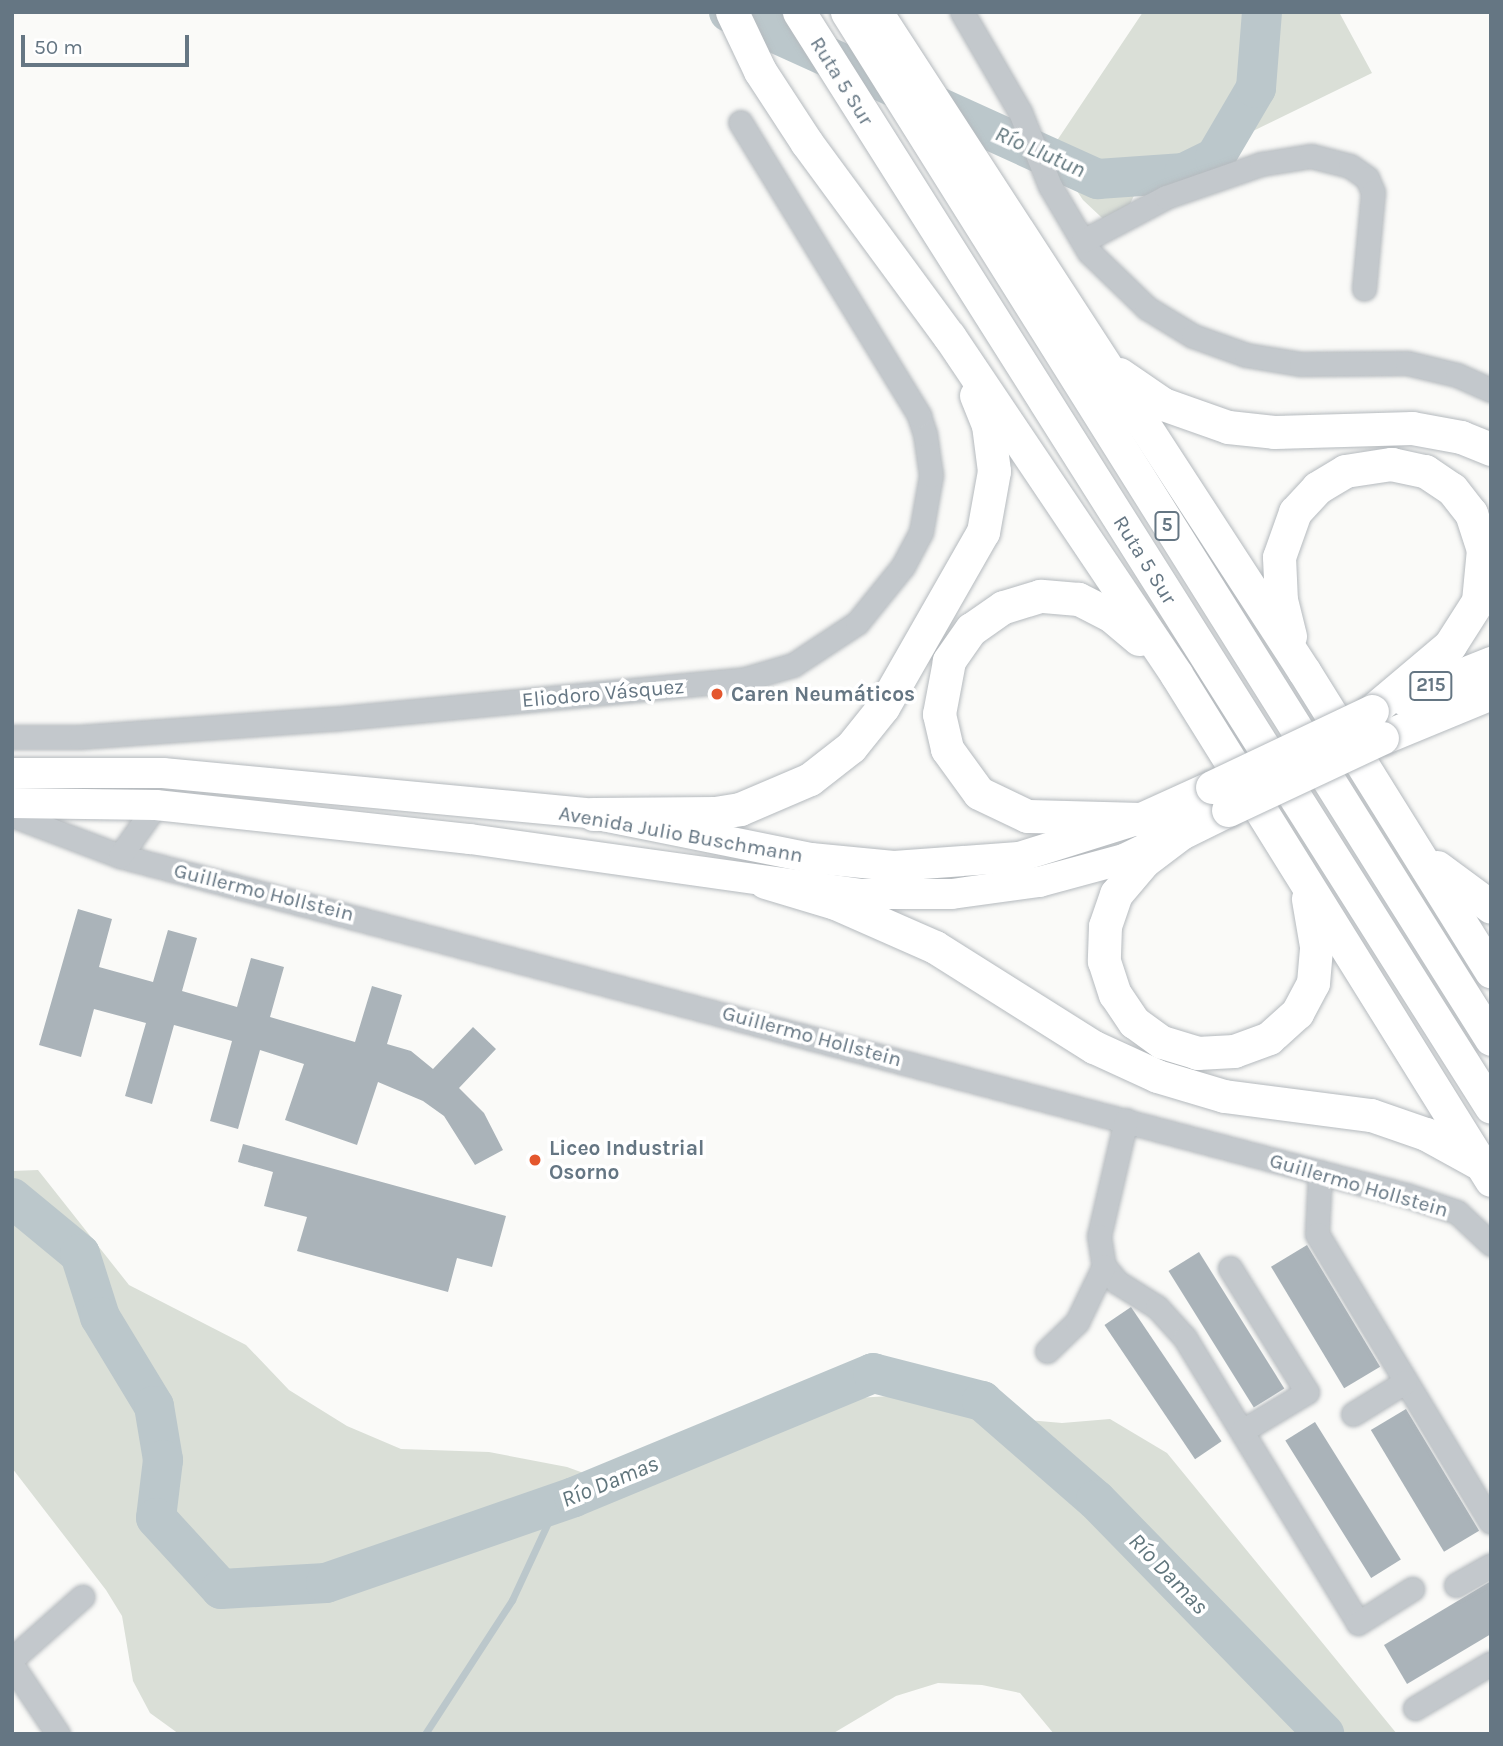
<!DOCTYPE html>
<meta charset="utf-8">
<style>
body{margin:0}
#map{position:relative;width:1503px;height:1746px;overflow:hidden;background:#fafaf8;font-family:Karla,sans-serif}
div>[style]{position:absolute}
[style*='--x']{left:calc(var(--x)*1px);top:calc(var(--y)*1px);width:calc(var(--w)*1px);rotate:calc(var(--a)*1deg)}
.green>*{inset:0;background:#dadfd7}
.stream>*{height:7px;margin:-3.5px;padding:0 3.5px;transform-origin:3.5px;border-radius:3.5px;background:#bbc7cb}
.river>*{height:40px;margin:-20px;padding:0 20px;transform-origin:20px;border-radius:20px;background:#bbc7cb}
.building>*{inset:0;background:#aab3b9;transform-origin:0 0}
.roads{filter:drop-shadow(0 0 2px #b5babe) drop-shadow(0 0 2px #b5babe)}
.minor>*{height:23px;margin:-11.5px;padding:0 11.5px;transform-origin:11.5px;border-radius:11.5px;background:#c3c8cc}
.major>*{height:30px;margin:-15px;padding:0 15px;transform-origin:15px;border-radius:15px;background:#fff}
.highway>*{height:33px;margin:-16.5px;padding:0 16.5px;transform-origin:16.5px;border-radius:16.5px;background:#fff}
.bridges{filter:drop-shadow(0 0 2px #b4b9bd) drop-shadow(0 0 2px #b4b9bd)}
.highway-bridge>*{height:33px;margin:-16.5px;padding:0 16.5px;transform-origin:16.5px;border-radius:16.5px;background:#fff}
.dots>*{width:19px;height:19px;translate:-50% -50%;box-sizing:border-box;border:4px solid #fff;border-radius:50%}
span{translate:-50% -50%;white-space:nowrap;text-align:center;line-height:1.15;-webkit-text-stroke:7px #fff;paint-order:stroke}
.shield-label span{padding:2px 5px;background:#fff;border:2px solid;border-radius:5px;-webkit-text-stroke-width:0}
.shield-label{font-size:19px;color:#657683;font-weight:700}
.street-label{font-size:21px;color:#657683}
.poi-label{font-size:21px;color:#657683;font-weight:700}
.left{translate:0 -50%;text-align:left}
.water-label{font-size:23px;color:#60757c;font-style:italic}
.frame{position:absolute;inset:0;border:14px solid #657683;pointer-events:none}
.scale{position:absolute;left:21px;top:35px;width:168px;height:32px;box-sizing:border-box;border:4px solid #657683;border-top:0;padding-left:9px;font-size:21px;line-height:24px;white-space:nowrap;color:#657683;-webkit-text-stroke:5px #fff;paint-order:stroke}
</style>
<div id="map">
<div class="green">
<div style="clip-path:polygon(1143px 12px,1339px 12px,1372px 73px,1138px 187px,1117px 232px,1083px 200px,1050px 151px)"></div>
<div style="clip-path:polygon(38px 1170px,129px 1285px,246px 1345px,289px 1390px,347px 1426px,401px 1449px,489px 1452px,567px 1467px,600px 1479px,626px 1481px,702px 1452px,746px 1424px,780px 1410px,824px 1400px,939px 1393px,983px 1401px,1028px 1420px,1062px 1423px,1110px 1419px,1167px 1453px,1397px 1734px,1054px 1734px,1020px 1693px,982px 1685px,938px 1683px,896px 1696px,832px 1734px,179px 1734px,150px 1713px,133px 1681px,122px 1616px,106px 1590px,12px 1468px,12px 1171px)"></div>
</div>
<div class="stream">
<div style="--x:425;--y:1734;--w:160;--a:-57"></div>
<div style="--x:512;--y:1600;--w:107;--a:-65.1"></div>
</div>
<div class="river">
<div style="--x:729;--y:12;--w:405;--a:24.4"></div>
<div style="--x:1098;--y:179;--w:86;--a:-4"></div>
<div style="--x:1184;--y:173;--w:34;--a:-26"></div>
<div style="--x:1215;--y:158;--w:81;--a:-59.6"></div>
<div style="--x:1256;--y:88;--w:76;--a:-85.5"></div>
<div style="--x:12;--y:1198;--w:88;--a:39.5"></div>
<div style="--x:80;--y:1254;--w:66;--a:72.4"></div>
<div style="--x:100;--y:1317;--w:104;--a:58.8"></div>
<div style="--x:154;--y:1406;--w:55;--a:80.5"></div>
<div style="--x:163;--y:1460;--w:58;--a:96.9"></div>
<div style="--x:156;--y:1518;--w:96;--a:47.5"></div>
<div style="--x:221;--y:1589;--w:105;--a:-3.3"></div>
<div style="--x:326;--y:1583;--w:262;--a:-19.1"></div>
<div style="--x:574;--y:1497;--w:324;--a:-22.5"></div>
<div style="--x:873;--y:1373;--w:113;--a:14.4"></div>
<div style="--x:982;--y:1401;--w:151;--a:41"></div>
<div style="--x:1096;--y:1500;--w:327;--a:45.7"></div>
</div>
<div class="building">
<div style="clip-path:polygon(78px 909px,112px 919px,99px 967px,153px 982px,168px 930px,197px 938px,182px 991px,237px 1007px,251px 958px,284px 967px,270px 1017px,355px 1042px,372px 986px,402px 995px,387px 1044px,411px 1051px,433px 1069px,473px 1027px,496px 1049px,459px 1088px,484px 1113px,503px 1150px,475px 1165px,444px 1116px,423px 1101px,378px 1082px,357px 1145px,285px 1120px,304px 1064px,260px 1050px,238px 1129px,210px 1121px,232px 1041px,174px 1025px,152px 1104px,125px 1096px,146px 1023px,94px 1009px,81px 1057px,39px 1045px)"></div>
<div style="clip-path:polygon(243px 1144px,506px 1216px,492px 1267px,457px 1258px,448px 1292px,297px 1251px,307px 1217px,264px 1206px,273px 1172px,238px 1162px)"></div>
<div style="left:1307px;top:1245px;width:142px;height:42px;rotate:59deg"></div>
<div style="left:1199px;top:1252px;width:161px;height:36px;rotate:58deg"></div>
<div style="left:1131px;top:1307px;width:162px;height:32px;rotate:56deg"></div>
<div style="left:1406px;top:1409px;width:142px;height:41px;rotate:59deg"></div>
<div style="left:1315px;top:1422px;width:162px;height:35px;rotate:58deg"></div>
<div style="clip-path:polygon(1491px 1581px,1491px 1634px,1407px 1684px,1384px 1645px)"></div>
</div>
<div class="roads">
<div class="minor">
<div style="--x:962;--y:12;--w:116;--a:59.9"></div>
<div style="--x:1020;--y:112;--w:80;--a:67.9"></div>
<div style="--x:1050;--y:186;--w:77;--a:59.4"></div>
<div style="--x:1089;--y:252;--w:81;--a:44"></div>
<div style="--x:1147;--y:308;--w:54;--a:31.3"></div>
<div style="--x:1193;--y:336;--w:56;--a:19.7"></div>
<div style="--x:1246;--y:355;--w:56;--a:9.3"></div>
<div style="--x:1301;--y:364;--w:106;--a:-0.5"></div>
<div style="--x:1407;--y:363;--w:51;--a:13.5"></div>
<div style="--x:1457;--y:375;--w:37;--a:24"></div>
<div style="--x:1083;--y:241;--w:94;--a:-27.9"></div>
<div style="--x:1166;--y:197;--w:101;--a:-19.2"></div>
<div style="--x:1261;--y:164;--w:51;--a:-9.1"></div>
<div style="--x:1311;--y:156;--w:40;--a:14.4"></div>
<div style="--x:1350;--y:166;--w:21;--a:35"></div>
<div style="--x:1367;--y:178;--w:15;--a:67"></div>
<div style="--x:1373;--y:192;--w:97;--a:95.3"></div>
<div style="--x:12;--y:737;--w:67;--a:0"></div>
<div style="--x:79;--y:737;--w:254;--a:-4.1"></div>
<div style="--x:332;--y:719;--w:415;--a:-5.5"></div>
<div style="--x:745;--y:679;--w:50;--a:-16.3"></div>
<div style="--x:793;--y:665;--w:77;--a:-33.3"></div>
<div style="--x:857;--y:623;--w:73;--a:-51.1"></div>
<div style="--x:903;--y:566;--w:38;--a:-62"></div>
<div style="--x:921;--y:532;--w:58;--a:-80"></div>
<div style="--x:931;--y:475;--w:41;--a:-98.3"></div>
<div style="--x:925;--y:434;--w:20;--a:-108"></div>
<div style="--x:919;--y:415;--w:343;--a:-121.4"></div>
<div style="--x:12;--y:815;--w:116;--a:20.8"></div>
<div style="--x:120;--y:856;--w:1330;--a:14.77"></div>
<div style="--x:1406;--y:1195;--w:54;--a:18.4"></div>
<div style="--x:1457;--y:1212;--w:47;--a:43.3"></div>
<div style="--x:120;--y:856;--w:62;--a:-54.8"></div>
<div style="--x:1126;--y:1120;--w:119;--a:103.1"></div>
<div style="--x:1099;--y:1236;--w:30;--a:81"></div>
<div style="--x:1104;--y:1266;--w:21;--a:51"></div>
<div style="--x:1117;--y:1282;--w:47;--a:32"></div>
<div style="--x:1157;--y:1307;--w:42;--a:47.9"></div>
<div style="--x:1185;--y:1338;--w:333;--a:58.7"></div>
<div style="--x:1358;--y:1623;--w:64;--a:-32.2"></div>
<div style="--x:1320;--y:1172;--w:62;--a:92.8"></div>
<div style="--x:1317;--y:1234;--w:336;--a:58.9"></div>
<div style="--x:1230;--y:1268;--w:146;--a:58.2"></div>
<div style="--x:1307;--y:1392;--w:76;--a:149"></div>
<div style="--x:1047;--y:1351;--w:42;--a:-44"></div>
<div style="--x:1077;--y:1322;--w:62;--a:-64.3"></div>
<div style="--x:1353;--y:1414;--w:61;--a:-31.6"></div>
<div style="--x:1456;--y:1585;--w:40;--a:-29.7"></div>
<div style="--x:12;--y:1659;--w:94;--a:-41.5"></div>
<div style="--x:12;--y:1665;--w:83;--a:56.3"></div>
<div style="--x:1415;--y:1708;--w:88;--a:-30.6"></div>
</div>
<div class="major">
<div style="--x:12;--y:773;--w:151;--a:0"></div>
<div style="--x:163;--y:773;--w:432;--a:5.4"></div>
<div style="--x:593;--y:814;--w:222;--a:11.4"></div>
<div style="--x:811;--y:858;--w:83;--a:5.5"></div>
<div style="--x:894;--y:866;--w:125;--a:-4.1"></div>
<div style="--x:1019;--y:857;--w:127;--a:-17.4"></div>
<div style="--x:12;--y:803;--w:144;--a:0.8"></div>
<div style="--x:156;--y:805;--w:316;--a:6.2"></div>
<div style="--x:470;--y:839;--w:396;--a:8"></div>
<div style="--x:862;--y:894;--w:90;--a:0"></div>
<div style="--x:952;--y:894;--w:88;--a:-7.9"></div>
<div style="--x:1039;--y:882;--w:88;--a:-15.1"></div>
<div style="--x:1124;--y:859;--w:41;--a:-25.9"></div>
</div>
<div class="highway">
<div style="--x:732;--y:12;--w:65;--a:64.6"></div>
<div style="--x:760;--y:71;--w:86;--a:56.9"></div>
<div style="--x:807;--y:143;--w:240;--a:53.7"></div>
<div style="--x:949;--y:336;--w:407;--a:56.1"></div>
<div style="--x:1176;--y:674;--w:596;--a:58.1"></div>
<div style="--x:799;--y:12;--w:1295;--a:57.71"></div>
<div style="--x:847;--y:12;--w:1212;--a:57.91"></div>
<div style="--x:876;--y:12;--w:786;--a:57"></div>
<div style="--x:1304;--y:671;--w:354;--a:58.1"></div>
<div style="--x:1119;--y:374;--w:53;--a:34.3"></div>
<div style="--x:1163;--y:404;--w:69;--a:19.5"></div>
<div style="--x:1228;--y:427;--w:46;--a:6.2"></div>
<div style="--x:1274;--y:432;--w:138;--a:-1.7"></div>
<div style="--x:1412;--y:428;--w:50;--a:10.4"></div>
<div style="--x:1461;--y:437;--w:32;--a:22"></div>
<div style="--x:1290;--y:636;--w:36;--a:-104"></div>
<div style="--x:1281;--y:601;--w:44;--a:-92.6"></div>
<div style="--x:1279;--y:557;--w:48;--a:-70.4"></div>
<div style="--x:1295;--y:512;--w:33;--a:-47"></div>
<div style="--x:1317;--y:488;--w:33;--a:-31"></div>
<div style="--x:1345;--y:471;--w:47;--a:-8.7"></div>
<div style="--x:1391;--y:464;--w:35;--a:12"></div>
<div style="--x:1425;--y:471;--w:32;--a:34"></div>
<div style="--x:1452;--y:489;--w:31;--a:52"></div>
<div style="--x:1471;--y:513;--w:38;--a:72"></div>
<div style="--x:1483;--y:549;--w:52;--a:95.5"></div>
<div style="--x:1478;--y:601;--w:52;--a:122.5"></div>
<div style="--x:1450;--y:645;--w:102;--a:139.8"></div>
<div style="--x:1139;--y:639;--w:38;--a:-140"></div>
<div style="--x:1110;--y:615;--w:36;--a:-153"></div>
<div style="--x:1078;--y:599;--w:38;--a:-175"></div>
<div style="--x:1040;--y:596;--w:39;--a:163"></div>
<div style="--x:1003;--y:607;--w:39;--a:145"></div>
<div style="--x:971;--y:629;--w:39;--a:125"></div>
<div style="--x:949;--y:661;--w:54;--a:100.7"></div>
<div style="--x:939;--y:714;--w:36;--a:77"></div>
<div style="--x:947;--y:749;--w:54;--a:54"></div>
<div style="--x:979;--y:793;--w:53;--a:25.6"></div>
<div style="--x:1027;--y:816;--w:114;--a:1.5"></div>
<div style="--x:1141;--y:819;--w:78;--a:-24.3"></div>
<div style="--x:1403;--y:698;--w:95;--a:-21.7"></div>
<div style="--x:1382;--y:738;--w:118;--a:-22.4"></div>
<div style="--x:1228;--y:810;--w:52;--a:153.9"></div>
<div style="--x:1181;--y:833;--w:46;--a:142.9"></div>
<div style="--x:1144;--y:861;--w:43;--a:130.3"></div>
<div style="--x:1116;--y:894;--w:34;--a:109"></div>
<div style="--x:1105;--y:926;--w:35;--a:92"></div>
<div style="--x:1104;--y:961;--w:35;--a:72"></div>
<div style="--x:1115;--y:994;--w:34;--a:56"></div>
<div style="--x:1134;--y:1022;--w:34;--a:36"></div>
<div style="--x:1162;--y:1042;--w:37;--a:17"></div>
<div style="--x:1197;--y:1053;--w:37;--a:-3"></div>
<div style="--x:1234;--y:1051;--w:37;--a:-20"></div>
<div style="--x:1269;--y:1038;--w:38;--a:-42"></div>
<div style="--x:1297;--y:1013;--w:34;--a:-62"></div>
<div style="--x:1313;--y:983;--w:37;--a:-85"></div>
<div style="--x:1316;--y:946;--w:48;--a:-99.7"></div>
<div style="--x:593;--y:814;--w:122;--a:-0.5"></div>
<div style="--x:715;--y:813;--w:25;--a:-9"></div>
<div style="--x:740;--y:809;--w:76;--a:-23.2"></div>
<div style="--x:810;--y:779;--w:52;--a:-38"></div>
<div style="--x:851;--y:747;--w:51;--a:-51.3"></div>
<div style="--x:883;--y:707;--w:202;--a:-60.3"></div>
<div style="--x:983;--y:532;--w:62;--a:-79.8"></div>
<div style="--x:994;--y:471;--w:46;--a:-97.4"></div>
<div style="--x:988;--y:425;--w:32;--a:-112"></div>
<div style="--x:1437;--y:867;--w:67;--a:36.5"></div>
<div style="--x:765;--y:882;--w:73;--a:16.7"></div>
<div style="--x:835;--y:903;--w:109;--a:23.7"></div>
<div style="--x:935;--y:947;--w:188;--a:32.2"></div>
<div style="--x:1094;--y:1047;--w:69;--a:24.7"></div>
<div style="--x:1157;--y:1076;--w:70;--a:16.6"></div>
<div style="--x:1224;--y:1096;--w:148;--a:7.4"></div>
<div style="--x:1371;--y:1115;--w:58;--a:19.1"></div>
<div style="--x:1426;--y:1134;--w:58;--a:28.8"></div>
</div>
</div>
<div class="bridges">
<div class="highway-bridge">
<div style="--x:1212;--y:787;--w:177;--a:-25.4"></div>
<div style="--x:1228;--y:810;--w:170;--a:-25.1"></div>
</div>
</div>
<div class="dots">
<div style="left:717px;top:694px;background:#e4572e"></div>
<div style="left:535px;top:1160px;background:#e4572e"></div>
</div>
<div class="shield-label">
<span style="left:1167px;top:526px">5</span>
<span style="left:1431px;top:686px">215</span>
</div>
<div class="street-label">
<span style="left:842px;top:81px;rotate:58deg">Ruta 5 Sur</span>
<span style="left:1145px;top:560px;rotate:58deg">Ruta 5 Sur</span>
<span style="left:603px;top:693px;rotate:-5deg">Eliodoro Vásquez</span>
<span style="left:681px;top:834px;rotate:10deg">Avenida Julio Buschmann</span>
<span style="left:264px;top:892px;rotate:14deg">Guillermo Hollstein</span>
<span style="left:812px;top:1036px;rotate:15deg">Guillermo Hollstein</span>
<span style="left:1359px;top:1185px;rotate:16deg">Guillermo Hollstein</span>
</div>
<div class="poi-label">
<span class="left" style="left:731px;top:694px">Caren Neumáticos</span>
<span class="left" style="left:549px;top:1160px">Liceo Industrial<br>Osorno</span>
</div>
<div class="water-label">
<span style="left:1040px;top:152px;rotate:24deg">Río Llutun</span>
<span style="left:610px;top:1482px;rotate:-22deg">Río Damas</span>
<span style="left:1168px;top:1574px;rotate:46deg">Río Damas</span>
</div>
<div class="frame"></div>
<div class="scale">50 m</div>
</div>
